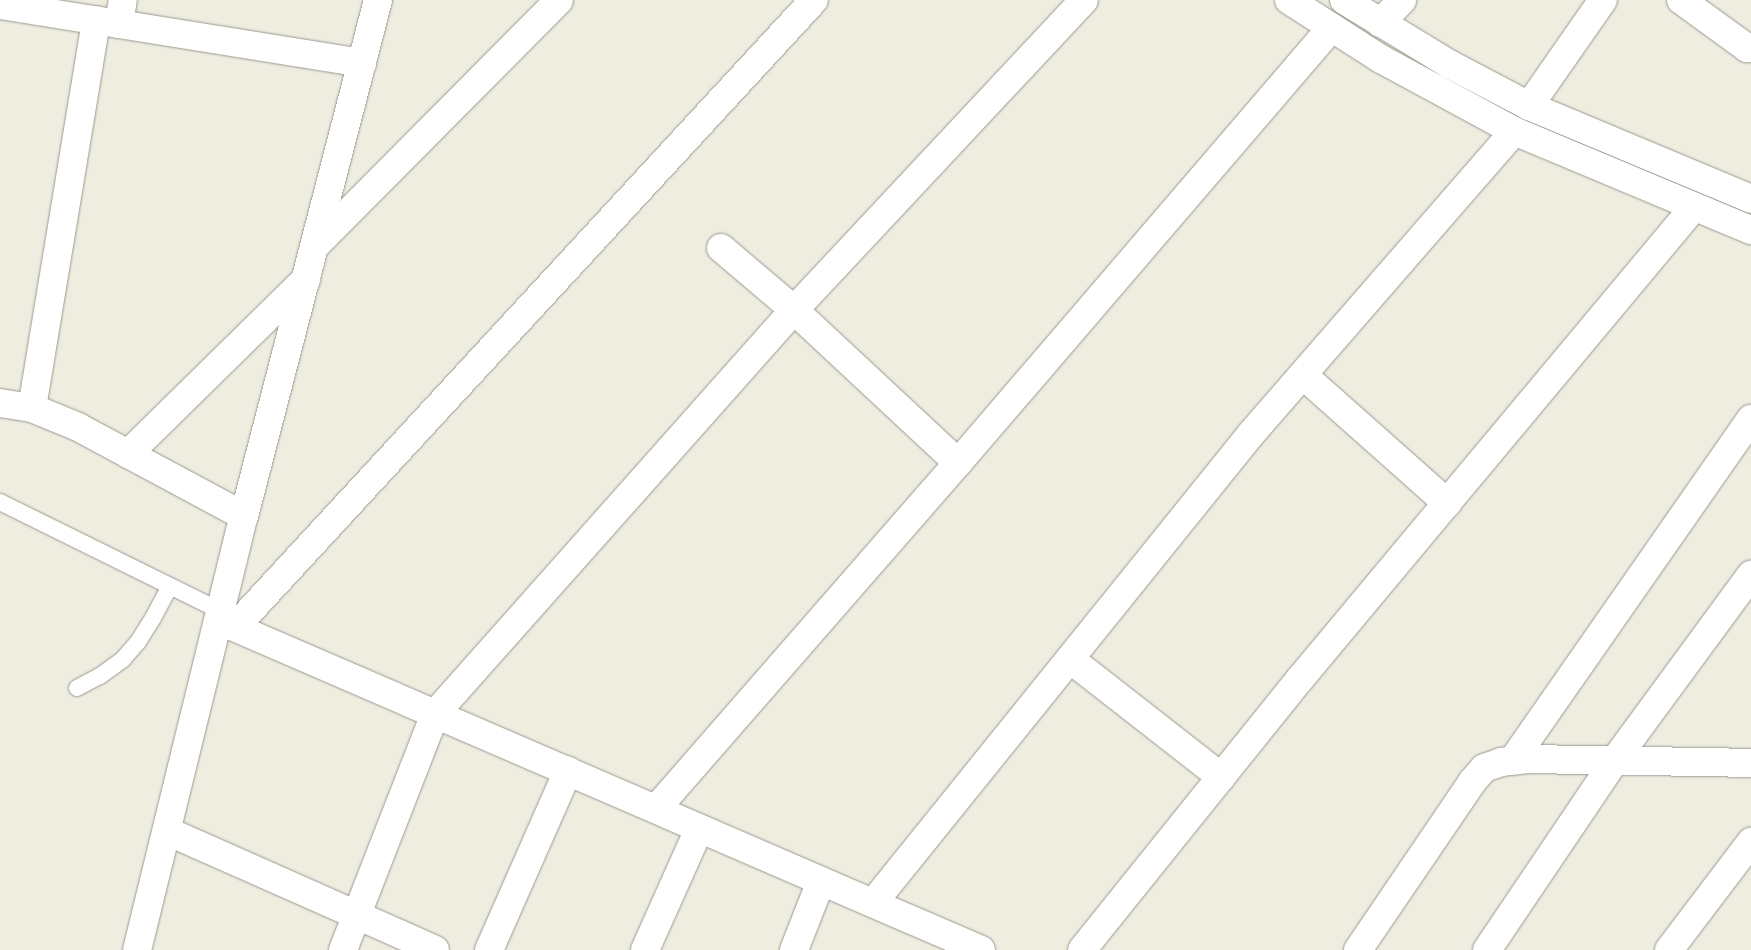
<!DOCTYPE html>
<style>
body{margin:0}
#map{position:relative;width:1751px;height:950px;overflow:hidden;background:#eeede0;font-family:"PT Sans",sans-serif}
div>[style]{position:absolute}
[style*='--x']{left:calc(var(--x)*1px);top:calc(var(--y)*1px);width:calc(var(--w)*1px);rotate:calc(var(--a)*1deg)}
.roads{filter:drop-shadow(0 0 1px #9a998e) drop-shadow(0 0 1px #9a998e)}
.lane>*{height:16px;margin:-8px;padding:0 8px;transform-origin:8px;border-radius:8px;background:#fff}
.street>*{height:28px;margin:-14px;padding:0 14px;transform-origin:14px;border-radius:14px;background:#fff}
.secondary>*{height:28px;margin:-14px;padding:0 14px;transform-origin:14px;border-radius:14px;background:#fff}
span{translate:-50% -50%;white-space:nowrap;text-align:center;line-height:1.15;-webkit-text-stroke:4.5px #eeede0;paint-order:stroke}
</style>
<div id="map">
<div class="roads">
<div class="lane">
<div style="--x:0;--y:502;--w:246;--a:26.3"></div>
<div style="--x:77;--y:688;--w:26;--a:-28"></div>
<div style="--x:100;--y:676;--w:29;--a:-36"></div>
<div style="--x:123;--y:659;--w:23;--a:-49"></div>
<div style="--x:138;--y:642;--w:28;--a:-58"></div>
<div style="--x:153;--y:618;--w:36;--a:-62"></div>
</div>
<div class="street">
<div style="--x:1681;--y:0;--w:82;--a:36"></div>
<div style="--x:1747;--y:48;--w:4;--a:0"></div>
<div style="--x:0;--y:5;--w:367;--a:9.1"></div>
<div style="--x:1380;--y:23;--w:32;--a:-46"></div>
<div style="--x:119;--y:24;--w:24;--a:-81"></div>
<div style="--x:1529;--y:106;--w:129;--a:-55.1"></div>
<div style="--x:315;--y:246;--w:346;--a:-45.2"></div>
<div style="--x:721;--y:248;--w:96;--a:40.3"></div>
<div style="--x:794;--y:310;--w:224;--a:43"></div>
<div style="--x:1303;--y:375;--w:193;--a:41.6"></div>
<div style="--x:0;--y:403;--w:32;--a:9"></div>
<div style="--x:32;--y:408;--w:50;--a:22.4"></div>
<div style="--x:78;--y:427;--w:188;--a:28.2"></div>
<div style="--x:32;--y:408;--w:393;--a:-80.6"></div>
<div style="--x:128;--y:454;--w:250;--a:-44.5"></div>
<div style="--x:220;--y:621;--w:829;--a:23.38"></div>
<div style="--x:235;--y:627;--w:853;--a:-47.28"></div>
<div style="--x:1070;--y:659;--w:192;--a:38"></div>
<div style="--x:1513;--y:760;--w:416;--a:-55.1"></div>
<div style="--x:656;--y:809;--w:459;--a:-48.9"></div>
<div style="--x:958;--y:463;--w:574;--a:-49.38"></div>
<div style="--x:167;--y:831;--w:293;--a:23.9"></div>
<div style="--x:873;--y:903;--w:602;--a:-51.13"></div>
<div style="--x:1251;--y:434;--w:401;--a:-49"></div>
<div style="--x:343;--y:950;--w:253;--a:-68.7"></div>
<div style="--x:435;--y:714;--w:540;--a:-48.38"></div>
<div style="--x:794;--y:310;--w:424;--a:-46.9"></div>
<div style="--x:489;--y:950;--w:196;--a:-66.2"></div>
<div style="--x:645;--y:950;--w:133;--a:-65.9"></div>
<div style="--x:794;--y:950;--w:74;--a:-68.6"></div>
<div style="--x:1082;--y:950;--w:348;--a:-51.2"></div>
<div style="--x:1300;--y:679;--w:615;--a:-50.15"></div>
<div style="--x:1358;--y:950;--w:203;--a:-55.8"></div>
<div style="--x:1472;--y:782;--w:18;--a:-49"></div>
<div style="--x:1484;--y:768;--w:18;--a:-19"></div>
<div style="--x:1501;--y:762;--w:27;--a:-6"></div>
<div style="--x:1528;--y:759;--w:223;--a:1"></div>
<div style="--x:1487;--y:950;--w:229;--a:-56"></div>
<div style="--x:1615;--y:760;--w:230;--a:-53.7"></div>
<div style="--x:1669;--y:950;--w:136;--a:-52.8"></div>
</div>
<div class="secondary">
<div style="--x:1289;--y:0;--w:109;--a:32.7"></div>
<div style="--x:1381;--y:59;--w:151;--a:28.4"></div>
<div style="--x:1514;--y:131;--w:257;--a:22.7"></div>
<div style="--x:1344;--y:0;--w:125;--a:31.3"></div>
<div style="--x:1451;--y:65;--w:88;--a:27.7"></div>
<div style="--x:1529;--y:106;--w:241;--a:22.7"></div>
<div style="--x:137;--y:950;--w:447;--a:-76.2"></div>
<div style="--x:244;--y:516;--w:533;--a:-75.44"></div>
</div>
</div>
</div>
